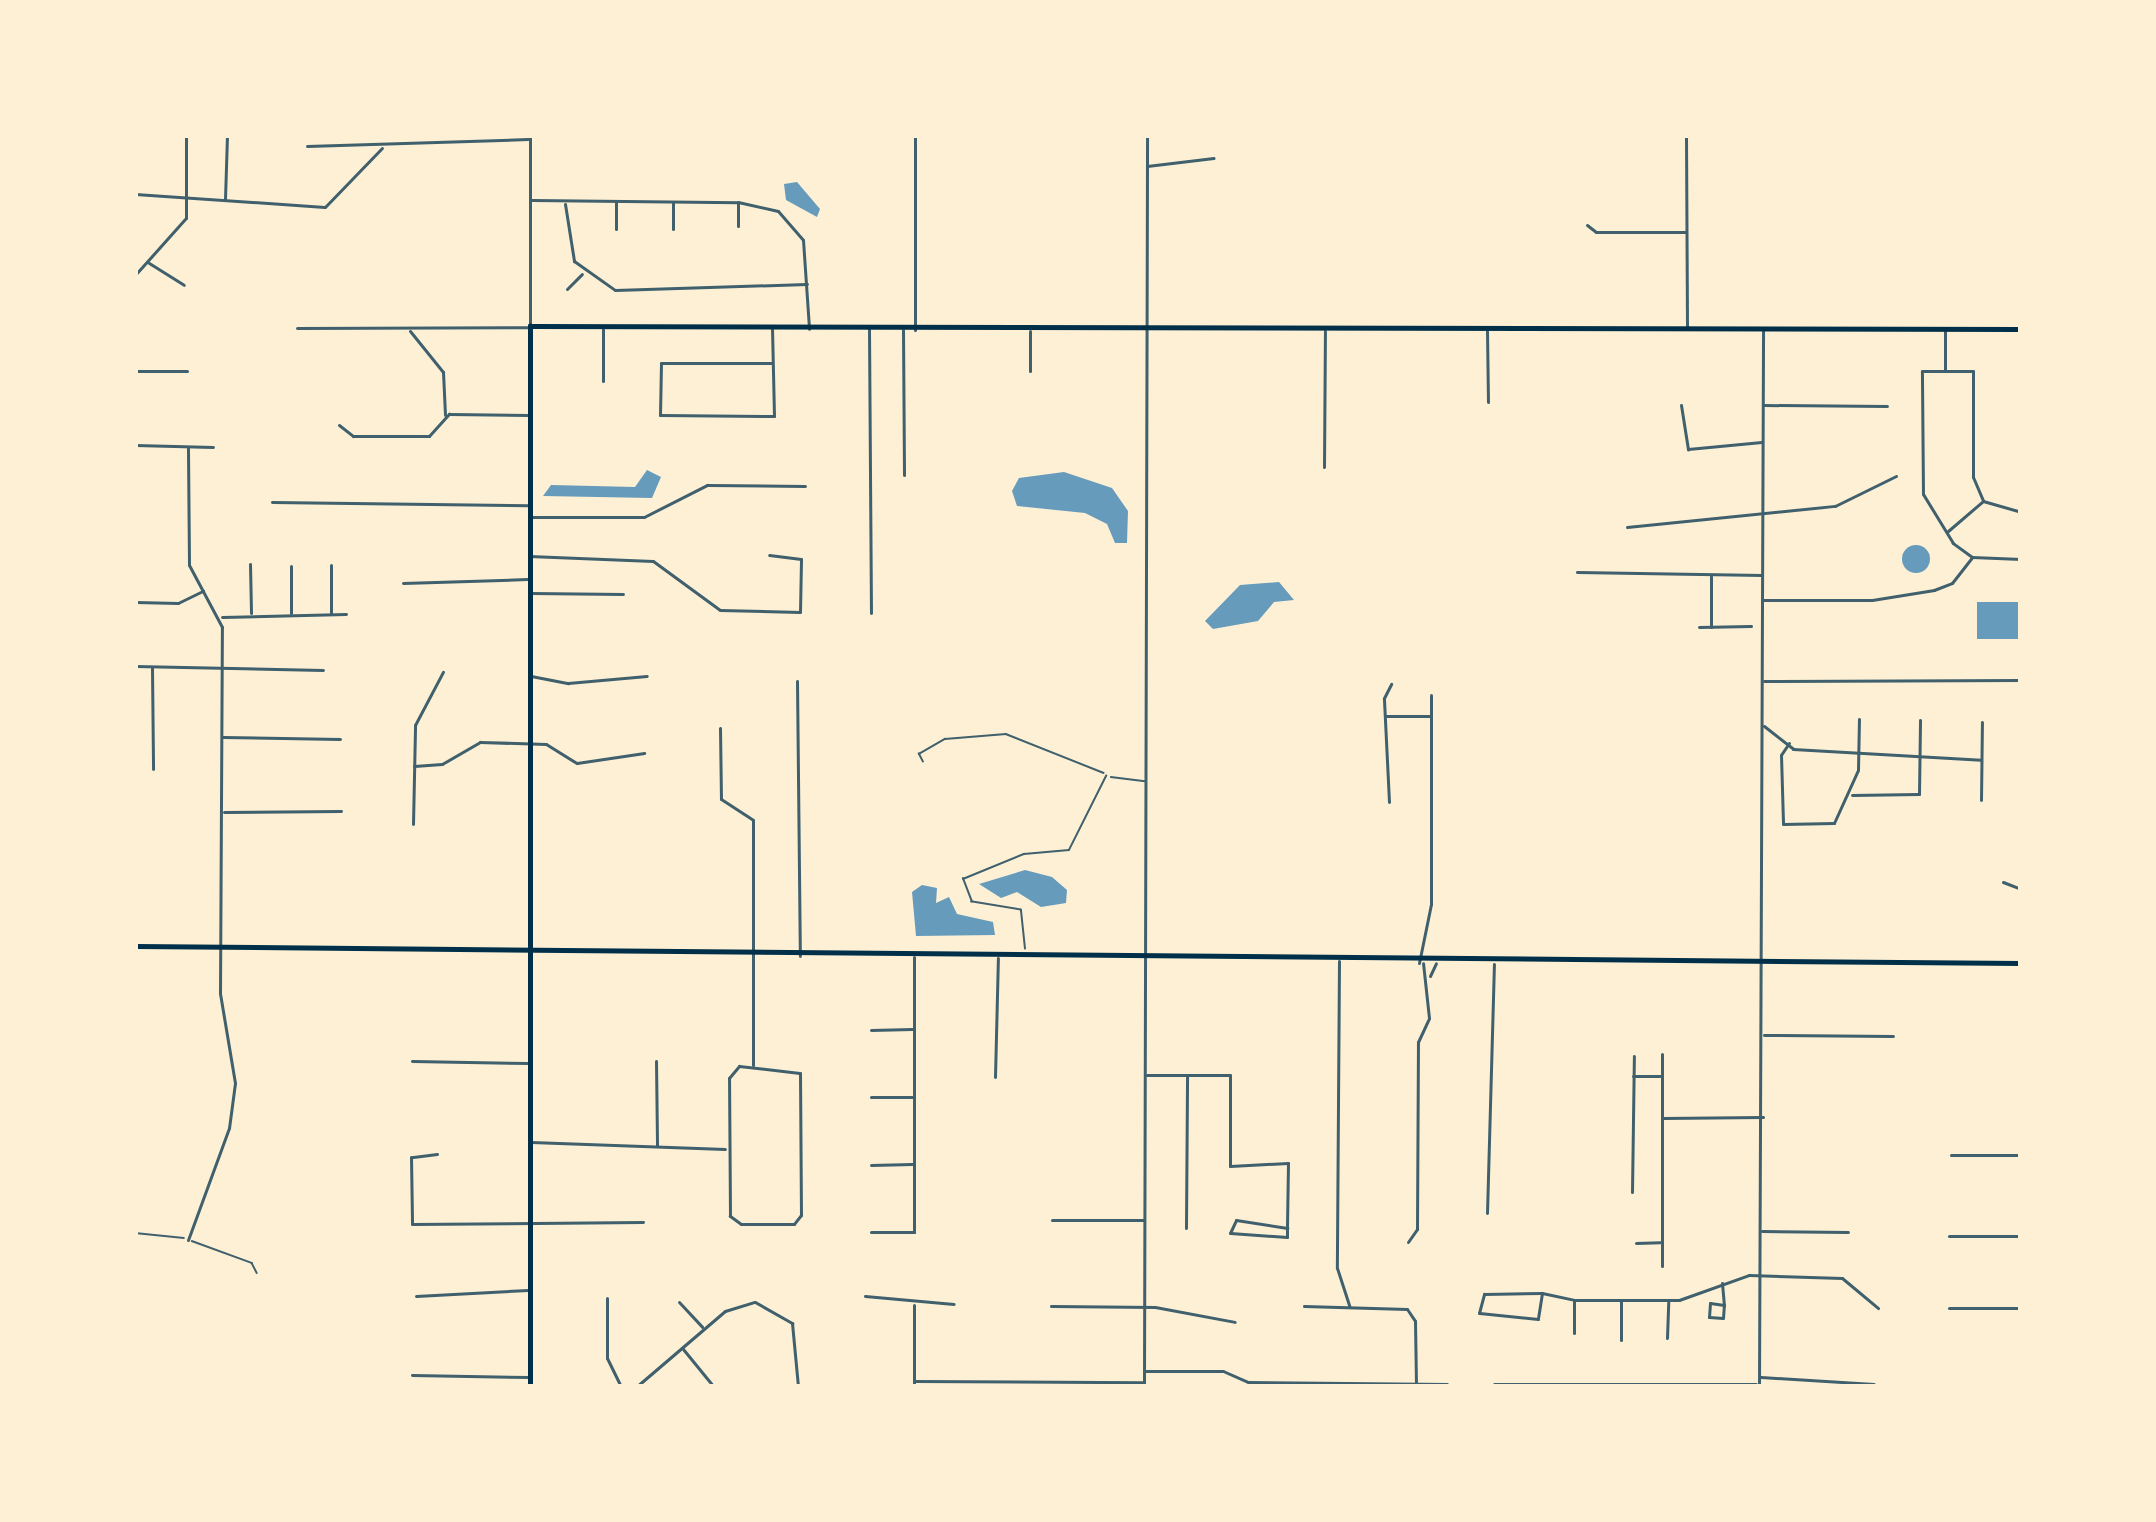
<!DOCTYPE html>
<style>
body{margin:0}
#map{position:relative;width:2156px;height:1522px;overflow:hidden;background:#fdf0d5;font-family:Georgia,serif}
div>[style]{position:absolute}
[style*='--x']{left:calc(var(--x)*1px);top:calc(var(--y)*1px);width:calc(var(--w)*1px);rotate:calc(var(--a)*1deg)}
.water>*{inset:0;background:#669bbc;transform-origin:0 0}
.round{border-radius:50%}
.service>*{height:1.5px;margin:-0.75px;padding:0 0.75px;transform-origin:0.75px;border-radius:0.75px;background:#3f606c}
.minor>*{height:3px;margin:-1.5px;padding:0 1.5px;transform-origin:1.5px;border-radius:1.5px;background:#3f606c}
.tertiary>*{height:3px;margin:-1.5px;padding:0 1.5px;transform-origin:1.5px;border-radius:1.5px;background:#3f606c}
.secondary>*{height:4.5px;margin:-2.25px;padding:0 2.25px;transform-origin:2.25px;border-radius:2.25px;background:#003049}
.primary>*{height:4.5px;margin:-2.25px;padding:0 2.25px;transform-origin:2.25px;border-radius:2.25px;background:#003049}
span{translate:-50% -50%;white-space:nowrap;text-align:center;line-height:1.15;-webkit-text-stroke:12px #fdf0d5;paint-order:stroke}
.frame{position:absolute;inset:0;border:138px solid #fdf0d5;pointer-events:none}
</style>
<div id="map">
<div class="water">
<div style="clip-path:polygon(797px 182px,820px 209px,817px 217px,786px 200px,784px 184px)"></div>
<div style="clip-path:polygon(647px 470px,661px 477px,652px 498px,543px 496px,551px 485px,635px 487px)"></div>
<div style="clip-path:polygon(1064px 472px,1112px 488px,1128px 511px,1127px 543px,1115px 543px,1107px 524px,1085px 513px,1017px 506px,1012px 491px,1019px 478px)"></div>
<div class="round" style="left:1902px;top:545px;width:28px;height:28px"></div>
<div style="clip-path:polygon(1279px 582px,1294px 600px,1274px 602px,1258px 621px,1213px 629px,1205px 621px,1240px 585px)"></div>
<div style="left:1977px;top:602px;width:44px;height:37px"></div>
<div style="clip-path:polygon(1025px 870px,1052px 877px,1067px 890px,1066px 903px,1041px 907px,1017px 892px,1001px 898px,979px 884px)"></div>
<div style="clip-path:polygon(922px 885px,937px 888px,936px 903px,949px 897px,957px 914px,993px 922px,995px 935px,916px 936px,912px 892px)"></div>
</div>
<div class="service">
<div style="--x:923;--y:762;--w:9;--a:-117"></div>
<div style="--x:919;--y:754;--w:30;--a:-30"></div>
<div style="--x:945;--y:739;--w:61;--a:-4.7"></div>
<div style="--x:1006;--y:734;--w:105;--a:21.7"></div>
<div style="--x:1111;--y:777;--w:34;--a:7"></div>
<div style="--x:1025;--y:949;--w:39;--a:-96"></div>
<div style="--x:1021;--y:910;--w:50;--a:-170.7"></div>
<div style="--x:972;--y:902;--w:25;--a:-111"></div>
<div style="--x:963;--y:879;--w:66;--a:-22.3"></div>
<div style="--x:1024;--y:854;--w:45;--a:-5.1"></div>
<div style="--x:1069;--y:850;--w:83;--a:-63.4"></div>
<div style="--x:135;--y:1233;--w:49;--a:5.8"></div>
<div style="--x:192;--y:1241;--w:64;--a:20.1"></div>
<div style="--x:252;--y:1263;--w:11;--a:63"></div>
</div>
<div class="minor">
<div style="--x:1686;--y:135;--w:193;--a:89.7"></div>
<div style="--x:307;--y:146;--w:221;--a:-1.8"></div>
<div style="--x:1147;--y:166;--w:67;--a:-6.8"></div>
<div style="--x:135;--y:194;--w:190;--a:3.9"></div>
<div style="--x:325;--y:207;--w:82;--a:-46"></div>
<div style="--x:225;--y:199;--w:64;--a:-88.2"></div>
<div style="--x:532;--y:200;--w:206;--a:0.6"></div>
<div style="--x:738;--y:202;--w:41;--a:12.7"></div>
<div style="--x:778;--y:211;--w:38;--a:49"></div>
<div style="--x:803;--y:240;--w:89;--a:86.1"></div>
<div style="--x:616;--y:202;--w:27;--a:90"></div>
<div style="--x:673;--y:202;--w:27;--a:90"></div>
<div style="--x:565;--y:204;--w:58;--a:81"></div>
<div style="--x:574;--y:261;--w:50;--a:35.3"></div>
<div style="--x:615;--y:290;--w:192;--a:-1.8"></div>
<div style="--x:1587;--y:225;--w:11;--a:38"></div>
<div style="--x:1596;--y:232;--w:89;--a:0"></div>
<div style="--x:738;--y:226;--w:23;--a:-90"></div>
<div style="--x:149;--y:263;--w:41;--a:32.2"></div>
<div style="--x:135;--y:275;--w:76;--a:-48.2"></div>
<div style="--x:186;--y:218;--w:83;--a:-90"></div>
<div style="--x:567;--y:289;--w:21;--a:-45"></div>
<div style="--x:297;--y:328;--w:231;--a:-0.2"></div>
<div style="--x:603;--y:329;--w:52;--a:90"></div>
<div style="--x:869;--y:329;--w:284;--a:89.6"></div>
<div style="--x:903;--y:330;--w:145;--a:89.6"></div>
<div style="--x:915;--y:330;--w:195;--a:-90"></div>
<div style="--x:410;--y:331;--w:53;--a:51.2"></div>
<div style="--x:443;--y:372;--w:43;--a:87.3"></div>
<div style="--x:1487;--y:331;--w:71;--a:89.2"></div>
<div style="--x:1945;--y:331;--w:38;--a:90"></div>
<div style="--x:772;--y:363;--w:111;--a:180"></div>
<div style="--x:661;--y:363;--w:52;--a:91.1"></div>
<div style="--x:660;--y:415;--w:114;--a:0.5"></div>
<div style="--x:774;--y:416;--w:87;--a:-91.3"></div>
<div style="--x:135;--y:371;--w:52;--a:0"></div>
<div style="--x:1030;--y:371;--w:40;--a:-90"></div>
<div style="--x:1681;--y:405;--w:45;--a:81"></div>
<div style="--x:1688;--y:449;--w:74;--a:-5.4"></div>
<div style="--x:1764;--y:405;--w:123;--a:0.5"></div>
<div style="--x:339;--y:425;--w:18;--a:38"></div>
<div style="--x:353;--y:436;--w:76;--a:0"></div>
<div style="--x:429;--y:436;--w:30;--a:-48"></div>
<div style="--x:449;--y:414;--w:79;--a:0.7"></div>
<div style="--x:135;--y:445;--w:78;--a:1.5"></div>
<div style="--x:1324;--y:467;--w:136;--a:-89.6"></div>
<div style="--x:272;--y:502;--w:256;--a:0.7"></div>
<div style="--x:531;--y:517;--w:113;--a:0"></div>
<div style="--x:644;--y:517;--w:71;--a:-26.9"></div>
<div style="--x:707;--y:485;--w:98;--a:0.6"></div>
<div style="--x:1627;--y:527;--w:209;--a:-5.8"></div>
<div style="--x:1835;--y:506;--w:68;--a:-26.2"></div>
<div style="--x:1948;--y:531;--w:46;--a:-40.6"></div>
<div style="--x:1983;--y:501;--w:40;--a:16"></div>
<div style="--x:529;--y:556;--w:124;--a:2.3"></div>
<div style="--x:653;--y:561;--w:83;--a:36.2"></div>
<div style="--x:720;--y:610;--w:80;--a:1.4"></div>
<div style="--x:800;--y:612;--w:53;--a:-88.9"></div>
<div style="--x:801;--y:559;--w:32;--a:-173"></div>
<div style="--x:1972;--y:557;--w:24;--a:-144"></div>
<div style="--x:1953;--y:543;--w:57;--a:-121.5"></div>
<div style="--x:1923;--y:494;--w:123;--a:-90.5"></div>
<div style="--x:1922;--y:371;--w:51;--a:0"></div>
<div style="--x:1973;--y:371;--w:106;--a:90"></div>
<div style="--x:1973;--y:477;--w:26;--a:67"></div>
<div style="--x:250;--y:564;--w:49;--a:88.8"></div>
<div style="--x:331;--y:565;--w:49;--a:90"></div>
<div style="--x:291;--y:566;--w:47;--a:90"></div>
<div style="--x:1577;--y:572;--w:185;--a:0.9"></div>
<div style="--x:403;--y:583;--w:124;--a:-1.8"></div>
<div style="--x:531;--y:593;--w:92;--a:0.6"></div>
<div style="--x:1763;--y:600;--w:109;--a:0"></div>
<div style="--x:1872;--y:600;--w:63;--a:-9.2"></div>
<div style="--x:1934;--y:590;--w:19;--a:-21"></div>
<div style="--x:1952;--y:583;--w:33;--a:-52"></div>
<div style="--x:1972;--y:557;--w:49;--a:2.3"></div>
<div style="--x:135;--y:602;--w:43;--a:1.3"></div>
<div style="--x:178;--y:603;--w:28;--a:-26"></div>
<div style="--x:222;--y:617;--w:124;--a:-1.4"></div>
<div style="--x:1699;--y:627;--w:52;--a:-1.1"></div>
<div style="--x:1711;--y:627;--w:51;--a:-90"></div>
<div style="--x:135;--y:666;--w:188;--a:1.2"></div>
<div style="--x:152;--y:668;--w:101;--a:89.4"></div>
<div style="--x:531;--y:676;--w:38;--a:11"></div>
<div style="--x:568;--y:683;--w:79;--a:-5.1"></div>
<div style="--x:797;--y:681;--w:275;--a:89.4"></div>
<div style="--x:1764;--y:681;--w:257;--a:-0.2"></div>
<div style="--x:1385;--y:716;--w:44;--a:0"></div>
<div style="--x:1764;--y:726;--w:37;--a:38"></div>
<div style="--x:1793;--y:749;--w:188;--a:3.3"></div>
<div style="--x:720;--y:728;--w:71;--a:89.2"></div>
<div style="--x:721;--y:799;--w:38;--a:33"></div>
<div style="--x:753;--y:820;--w:245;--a:90"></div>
<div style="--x:223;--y:737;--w:117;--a:1"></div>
<div style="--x:1789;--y:743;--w:14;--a:124"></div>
<div style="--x:1781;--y:755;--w:69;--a:88.3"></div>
<div style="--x:1783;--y:824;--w:51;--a:-1.1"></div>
<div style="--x:1834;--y:823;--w:58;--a:-65.6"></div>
<div style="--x:1858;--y:770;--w:51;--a:-88.9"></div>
<div style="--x:414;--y:766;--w:28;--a:-4"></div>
<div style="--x:442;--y:764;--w:44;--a:-30.1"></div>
<div style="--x:480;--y:742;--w:66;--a:1.7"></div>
<div style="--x:546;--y:744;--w:36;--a:32"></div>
<div style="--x:577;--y:763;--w:68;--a:-8.5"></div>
<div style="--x:1852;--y:795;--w:67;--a:-0.9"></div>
<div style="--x:1919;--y:794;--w:74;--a:-89.2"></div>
<div style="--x:1981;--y:800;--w:78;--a:-89.3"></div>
<div style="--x:1389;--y:802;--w:104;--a:-92.8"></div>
<div style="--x:1384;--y:698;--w:16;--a:-63"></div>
<div style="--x:224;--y:812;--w:117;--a:-0.5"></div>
<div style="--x:413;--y:824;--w:99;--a:-88.8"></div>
<div style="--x:415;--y:725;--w:60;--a:-62.2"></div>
<div style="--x:2003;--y:882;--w:19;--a:21"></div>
<div style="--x:1339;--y:961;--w:307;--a:90.4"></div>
<div style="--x:1337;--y:1268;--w:40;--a:72"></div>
<div style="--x:1419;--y:963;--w:60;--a:-78.5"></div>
<div style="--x:1431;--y:904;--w:209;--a:-90"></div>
<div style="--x:1430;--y:976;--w:14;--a:-65"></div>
<div style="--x:871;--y:1030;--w:41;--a:-1.4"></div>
<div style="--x:1764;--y:1035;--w:129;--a:0.4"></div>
<div style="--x:412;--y:1061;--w:117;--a:1"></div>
<div style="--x:656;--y:1061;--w:85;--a:89.3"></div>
<div style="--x:739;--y:1066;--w:61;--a:6.5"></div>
<div style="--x:800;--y:1073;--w:142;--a:89.6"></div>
<div style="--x:801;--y:1215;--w:11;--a:128"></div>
<div style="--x:794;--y:1224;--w:53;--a:180"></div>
<div style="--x:741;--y:1224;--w:14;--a:-144"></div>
<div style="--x:730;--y:1216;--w:138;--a:-90.4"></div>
<div style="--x:729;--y:1078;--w:16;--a:-50"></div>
<div style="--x:1147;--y:1075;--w:83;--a:0"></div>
<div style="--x:1230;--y:1075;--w:91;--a:90"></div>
<div style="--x:1230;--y:1166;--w:58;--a:-3"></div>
<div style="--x:1288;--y:1163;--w:65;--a:90.9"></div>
<div style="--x:1287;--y:1228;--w:9;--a:90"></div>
<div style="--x:1287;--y:1237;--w:57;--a:-176"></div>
<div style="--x:1230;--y:1233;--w:14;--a:-65"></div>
<div style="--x:1236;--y:1220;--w:52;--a:8.9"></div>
<div style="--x:1633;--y:1076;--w:27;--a:0"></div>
<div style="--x:995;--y:1077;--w:119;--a:-88.6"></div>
<div style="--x:871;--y:1097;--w:41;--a:0"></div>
<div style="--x:1663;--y:1118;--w:100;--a:-0.6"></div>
<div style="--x:531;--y:1142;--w:194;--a:2.1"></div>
<div style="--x:437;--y:1154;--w:26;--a:173"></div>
<div style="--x:411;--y:1157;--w:67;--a:89.1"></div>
<div style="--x:412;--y:1224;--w:231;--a:-0.5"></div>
<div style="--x:1951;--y:1155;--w:70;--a:0"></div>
<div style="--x:871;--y:1165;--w:41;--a:-1.4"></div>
<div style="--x:1632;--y:1192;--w:136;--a:-89.2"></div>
<div style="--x:1487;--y:1213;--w:249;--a:-88.4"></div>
<div style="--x:1052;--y:1220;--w:92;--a:0"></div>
<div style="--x:1186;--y:1228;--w:151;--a:-89.6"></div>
<div style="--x:1762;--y:1231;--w:86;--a:0.7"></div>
<div style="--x:871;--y:1232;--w:43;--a:0"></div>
<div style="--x:914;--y:1232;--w:275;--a:-90"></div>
<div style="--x:1949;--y:1236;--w:72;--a:0"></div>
<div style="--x:188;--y:1240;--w:119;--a:-69.9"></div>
<div style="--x:229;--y:1128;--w:45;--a:-82.4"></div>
<div style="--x:235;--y:1083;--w:91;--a:-99.5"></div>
<div style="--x:220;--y:993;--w:366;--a:-89.7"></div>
<div style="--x:222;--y:627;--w:70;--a:-118"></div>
<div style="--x:189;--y:565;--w:117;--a:-90.5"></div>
<div style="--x:1408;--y:1242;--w:16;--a:-55"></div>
<div style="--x:1417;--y:1229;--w:187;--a:-89.7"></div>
<div style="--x:1418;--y:1042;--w:26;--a:-65"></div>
<div style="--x:1429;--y:1018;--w:55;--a:-96.2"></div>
<div style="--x:1636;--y:1243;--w:24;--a:-2"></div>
<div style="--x:1662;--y:1266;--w:212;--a:-90"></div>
<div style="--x:1722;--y:1283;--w:22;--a:85"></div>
<div style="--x:1724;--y:1305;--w:14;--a:-172"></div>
<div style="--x:1710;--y:1303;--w:14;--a:94"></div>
<div style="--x:1709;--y:1317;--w:14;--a:4"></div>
<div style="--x:1723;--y:1318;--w:13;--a:-86"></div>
<div style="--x:1542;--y:1293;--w:26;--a:99"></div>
<div style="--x:1538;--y:1319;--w:59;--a:-174.2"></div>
<div style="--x:1479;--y:1313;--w:20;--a:-75"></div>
<div style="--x:1484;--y:1294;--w:58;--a:-1"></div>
<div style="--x:1542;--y:1293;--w:33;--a:12"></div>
<div style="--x:1574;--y:1300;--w:105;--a:0"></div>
<div style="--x:1679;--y:1300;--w:74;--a:-19.7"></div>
<div style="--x:1749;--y:1275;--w:93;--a:1.8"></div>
<div style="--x:1842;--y:1278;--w:47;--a:39.8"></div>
<div style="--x:416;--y:1296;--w:112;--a:-3.1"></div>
<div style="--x:865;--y:1296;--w:89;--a:5.1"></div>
<div style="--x:607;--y:1298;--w:60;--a:90"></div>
<div style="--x:607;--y:1358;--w:32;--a:64"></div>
<div style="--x:1574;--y:1301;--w:32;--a:90"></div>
<div style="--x:679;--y:1302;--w:34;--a:47"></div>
<div style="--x:914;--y:1305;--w:82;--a:90"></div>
<div style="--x:1051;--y:1306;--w:104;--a:0.6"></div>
<div style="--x:1155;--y:1307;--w:81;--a:10.6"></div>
<div style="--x:1304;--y:1306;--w:103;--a:1.7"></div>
<div style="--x:1407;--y:1309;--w:14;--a:56"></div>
<div style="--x:1415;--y:1321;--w:61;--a:89.1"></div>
<div style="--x:1949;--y:1308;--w:72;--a:0"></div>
<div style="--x:1667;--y:1338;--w:36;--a:-88"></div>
<div style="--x:1621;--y:1340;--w:39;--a:-90"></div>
<div style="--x:683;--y:1349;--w:49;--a:50.8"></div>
<div style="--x:1146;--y:1371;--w:77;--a:0"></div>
<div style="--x:1223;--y:1371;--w:27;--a:24"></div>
<div style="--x:1248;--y:1382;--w:199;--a:0.6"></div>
<div style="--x:412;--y:1375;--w:117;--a:1"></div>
<div style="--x:1761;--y:1377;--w:113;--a:3.5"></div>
<div style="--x:914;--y:1381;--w:228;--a:0.3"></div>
<div style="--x:1494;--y:1384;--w:262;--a:0"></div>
<div style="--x:636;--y:1387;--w:117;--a:-40.5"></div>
<div style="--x:725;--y:1311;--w:31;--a:-17"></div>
<div style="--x:755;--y:1302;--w:43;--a:29.6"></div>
<div style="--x:792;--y:1323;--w:64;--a:84.6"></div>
</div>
<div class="tertiary">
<div style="--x:530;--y:324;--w:189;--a:-90"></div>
<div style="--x:1144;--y:1387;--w:1252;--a:-89.86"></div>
<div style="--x:1759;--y:1387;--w:1057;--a:-89.78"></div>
</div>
<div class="secondary">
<div style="--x:530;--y:1387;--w:1061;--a:-90"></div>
<div style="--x:530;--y:326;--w:1491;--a:0.12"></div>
</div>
<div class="primary">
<div style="--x:135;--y:946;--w:1886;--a:0.52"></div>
</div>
<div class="frame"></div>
</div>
